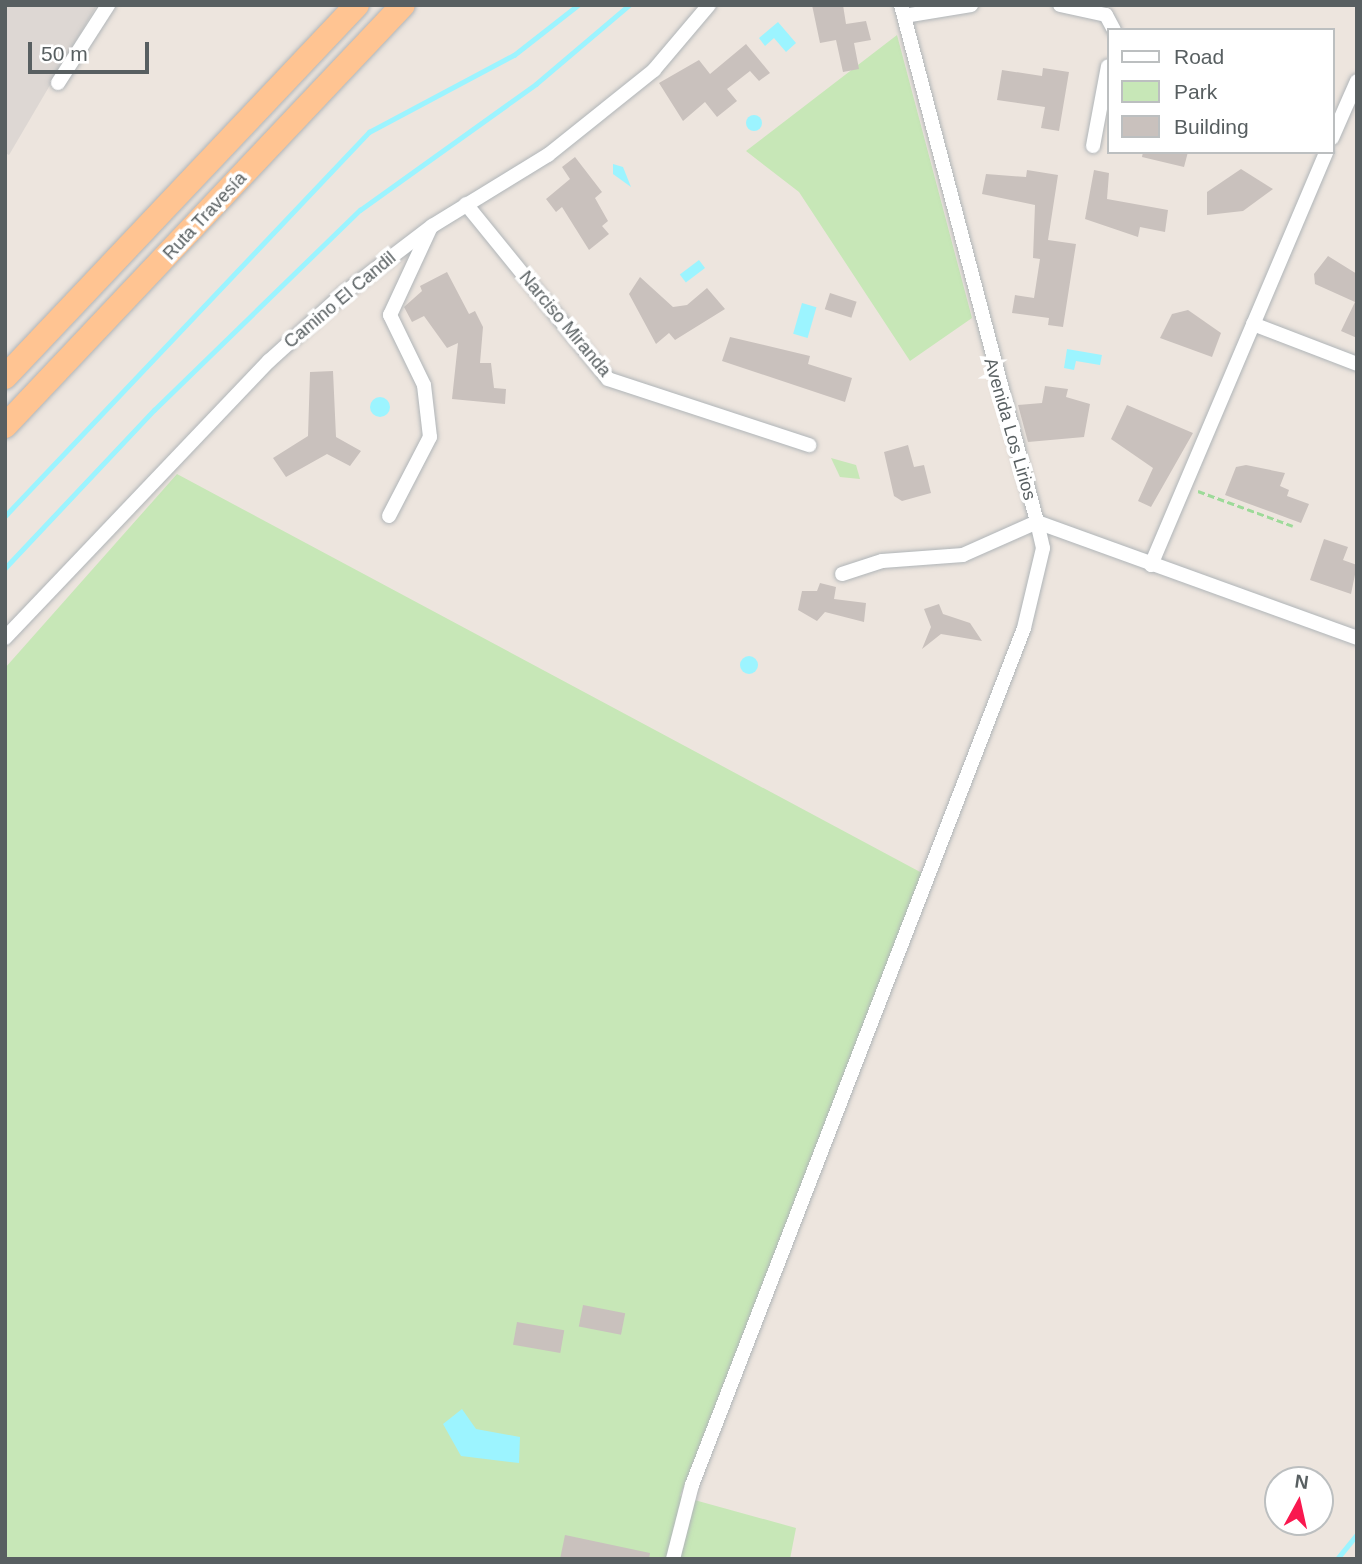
<!DOCTYPE html>
<meta charset="utf-8">
<style>
body{margin:0}
#map{position:relative;width:1362px;height:1564px;overflow:hidden;background:#ede5de;font-family:Helvetica,sans-serif}
div>[style]{position:absolute}
[style*='--x']{left:calc(var(--x)*1px);top:calc(var(--y)*1px);width:calc(var(--w)*1px);rotate:calc(var(--a)*1deg)}
.industrial>*{inset:0;background:#ddd7d3}
.green>*{inset:0;background:#c7e7b7}
.water>*{inset:0;background:#9cf4ff;transform-origin:0 0}
.round{border-radius:50%}
.stream>*{height:4.5px;margin:-2.25px;padding:0 2.25px;transform-origin:2.25px;border-radius:2.25px;background:#9cf4ff}
.building>*{inset:0;background:#c9c1bd;transform-origin:0 0}
.path>*{height:2.5px;margin-top:-1.25px;transform-origin:0;background:repeating-linear-gradient(90deg,#9dda99 0 7px,transparent 0 10.5px)}
.roads{filter:drop-shadow(0 0 2px #b0b5b8) drop-shadow(0 0 2px #b0b5b8)}
.minor>*{height:14px;margin:-7px;padding:0 7px;transform-origin:7px;border-radius:7px;background:#fff}
.trunk>*{height:24px;margin:-12px;padding:0 12px;transform-origin:12px;border-radius:12px;background:#ffc492}
span{translate:-50% -50%;white-space:nowrap;text-align:center;line-height:1.15;-webkit-text-stroke:7px #fff;paint-order:stroke}
.street-label{font-size:18px;color:#585f61}
.frame{position:absolute;inset:0;border:7px solid #585f61;pointer-events:none}
.legend{position:absolute;left:1107px;top:28px;width:228px;height:126px;box-sizing:border-box;background:#fff;border:2px solid #bcbfc0;margin:0;padding:9px 12px;list-style:none;font-size:21px;color:#585f61}
.legend li{display:flex;align-items:center;gap:14px;height:35px}
.legend b{width:35px;border:2px solid #bcbfc0}
.north{position:absolute;left:1264px;top:1466px;width:70px;height:70px;box-sizing:border-box;background:#fff;border:2px solid #bcbfc0;border-radius:50%;rotate:8deg;font-size:19px;font-weight:700;line-height:28px;text-align:center;color:#585f61}
.north::after{content:'';display:block;margin:auto;width:24px;height:32px;background:#f9184f;clip-path:polygon(50% 0,100% 100%,50% 72%,0 100%)}
.scale{position:absolute;left:28px;top:42px;width:121px;height:32px;box-sizing:border-box;border:4px solid #585f61;border-top:0;padding-left:9px;font-size:21px;line-height:24px;white-space:nowrap;color:#585f61;-webkit-text-stroke:5px #fff;paint-order:stroke}
</style>
<div id="map">
<div class="industrial">
<div style="clip-path:polygon(5px 5px,97px 5px,9px 155px,5px 153px)"></div>
</div>
<div class="green">
<div style="clip-path:polygon(897px 35px,972px 318px,910px 361px,799px 192px,746px 151px)"></div>
<div style="clip-path:polygon(831px 458px,856px 465px,860px 479px,840px 477px)"></div>
<div style="clip-path:polygon(177px 474px,922px 873px,680px 1496px,796px 1528px,790px 1559px,5px 1559px,5px 668px)"></div>
</div>
<div class="water">
<div style="clip-path:polygon(778px 22px,796px 43px,786px 52px,774px 38px,765px 46px,759px 38px)"></div>
<div class="round" style="left:746px;top:115px;width:16px;height:16px"></div>
<div style="clip-path:polygon(613px 164px,623px 167px,631px 187px,613px 174px)"></div>
<div style="left:699px;top:260px;width:10px;height:24px;rotate:53deg"></div>
<div style="left:802px;top:303px;width:15px;height:32px;rotate:16deg"></div>
<div style="clip-path:polygon(1067px 349px,1102px 355px,1100px 365px,1076px 361px,1074px 370px,1064px 368px)"></div>
<div class="round" style="left:370px;top:397px;width:20px;height:20px"></div>
<div class="round" style="left:740px;top:656px;width:18px;height:18px"></div>
<div style="clip-path:polygon(462px 1409px,476px 1429px,520px 1437px,519px 1463px,461px 1456px,443px 1424px)"></div>
</div>
<div class="stream">
<div style="--x:5;--y:516;--w:529;--a:-46.53"></div>
<div style="--x:369;--y:132;--w:164;--a:-28"></div>
<div style="--x:514;--y:55;--w:81;--a:-38"></div>
<div style="--x:5;--y:568;--w:217;--a:-46.7"></div>
<div style="--x:154;--y:410;--w:287;--a:-44.2"></div>
<div style="--x:360;--y:210;--w:216;--a:-35.6"></div>
<div style="--x:536;--y:84;--w:122;--a:-40.3"></div>
<div style="--x:1337;--y:1559;--w:32;--a:-51"></div>
</div>
<div class="building">
<div style="clip-path:polygon(812px 5px,843px 5px,846px 24px,866px 21px,871px 40px,854px 43px,859px 69px,843px 72px,836px 40px,820px 43px)"></div>
<div style="clip-path:polygon(746px 44px,770px 73px,759px 81px,750px 71px,727px 89px,737px 101px,717px 117px,705px 102px,683px 121px,659px 83px,699px 60px,710px 74px)"></div>
<div style="clip-path:polygon(1043px 68px,1069px 72px,1059px 131px,1041px 128px,1045px 107px,997px 100px,1002px 70px,1042px 76px)"></div>
<div style="clip-path:polygon(1143px 152px,1188px 152px,1184px 167px,1142px 157px)"></div>
<div style="clip-path:polygon(575px 157px,602px 192px,595px 198px,608px 221px,602px 226px,609px 234px,589px 250px,562px 207px,556px 212px,546px 199px,570px 179px,562px 167px)"></div>
<div style="clip-path:polygon(1241px 169px,1273px 189px,1243px 211px,1207px 215px,1207px 192px)"></div>
<div style="clip-path:polygon(1027px 170px,1058px 175px,1048px 240px,1076px 244px,1063px 327px,1048px 325px,1049px 318px,1012px 313px,1015px 295px,1034px 298px,1040px 259px,1033px 258px,1035px 205px,982px 194px,986px 174px,1026px 177px)"></div>
<div style="clip-path:polygon(1094px 170px,1109px 173px,1107px 199px,1168px 210px,1165px 232px,1140px 227px,1138px 237px,1085px 219px)"></div>
<div style="clip-path:polygon(1328px 256px,1357px 274px,1357px 338px,1341px 331px,1355px 302px,1315px 284px,1314px 274px)"></div>
<div style="clip-path:polygon(447px 272px,469px 314px,475px 311px,483px 327px,480px 363px,491px 363px,494px 388px,506px 389px,505px 404px,452px 399px,458px 343px,447px 348px,424px 316px,412px 322px,404px 307px,422px 291px,420px 286px)"></div>
<div style="clip-path:polygon(640px 277px,673px 307px,687px 305px,707px 288px,725px 309px,675px 340px,669px 333px,656px 344px,629px 294px)"></div>
<div style="left:830px;top:293px;width:28px;height:17px;rotate:18deg"></div>
<div style="clip-path:polygon(1188px 310px,1221px 333px,1212px 357px,1160px 338px,1172px 314px)"></div>
<div style="clip-path:polygon(730px 337px,810px 356px,808px 364px,852px 378px,845px 402px,722px 361px)"></div>
<div style="clip-path:polygon(333px 371px,336px 437px,361px 451px,350px 466px,327px 454px,286px 477px,273px 458px,308px 436px,310px 372px)"></div>
<div style="clip-path:polygon(1045px 386px,1068px 389px,1066px 397px,1090px 404px,1084px 437px,1028px 442px,1018px 405px,1042px 403px)"></div>
<div style="clip-path:polygon(1127px 405px,1193px 433px,1151px 507px,1138px 501px,1153px 468px,1111px 439px)"></div>
<div style="clip-path:polygon(908px 445px,914px 467px,924px 465px,931px 493px,902px 501px,894px 496px,884px 452px)"></div>
<div style="clip-path:polygon(1246px 465px,1285px 473px,1280px 486px,1289px 490px,1287px 496px,1309px 504px,1301px 523px,1225px 495px,1236px 467px)"></div>
<div style="clip-path:polygon(1324px 539px,1348px 547px,1343px 560px,1357px 565px,1351px 594px,1310px 580px)"></div>
<div style="clip-path:polygon(820px 583px,836px 587px,834px 599px,866px 603px,864px 622px,825px 612px,817px 621px,798px 610px,802px 591px,817px 591px)"></div>
<div style="clip-path:polygon(939px 604px,943px 614px,970px 623px,982px 641px,941px 634px,922px 649px,931px 627px,924px 609px)"></div>
<div style="left:583px;top:1305px;width:43px;height:22px;rotate:11deg"></div>
<div style="left:517px;top:1322px;width:48px;height:23px;rotate:10deg"></div>
<div style="clip-path:polygon(565px 1535px,650px 1553px,649px 1559px,560px 1559px)"></div>
</div>
<div class="path">
<div style="--x:1198;--y:491;--w:101;--a:20.2"></div>
</div>
<div class="roads">
<div class="minor">
<div style="--x:901;--y:5;--w:535;--a:75.26"></div>
<div style="--x:1037;--y:522;--w:340;--a:19.9"></div>
<div style="--x:1060;--y:5;--w:47;--a:12.3"></div>
<div style="--x:1106;--y:15;--w:17;--a:62"></div>
<div style="--x:904;--y:16;--w:68;--a:-9.3"></div>
<div style="--x:58;--y:83;--w:93;--a:-57.3"></div>
<div style="--x:1332;--y:138;--w:62;--a:-66.3"></div>
<div style="--x:1093;--y:146;--w:81;--a:-79.4"></div>
<div style="--x:466;--y:204;--w:225;--a:50.9"></div>
<div style="--x:608;--y:379;--w:212;--a:18.2"></div>
<div style="--x:1253;--y:324;--w:111;--a:21"></div>
<div style="--x:389;--y:516;--w:89;--a:-62.6"></div>
<div style="--x:430;--y:437;--w:52;--a:-96.6"></div>
<div style="--x:424;--y:385;--w:78;--a:-115.9"></div>
<div style="--x:390;--y:315;--w:95;--a:-65.1"></div>
<div style="--x:1151;--y:565;--w:449;--a:-67"></div>
<div style="--x:5;--y:638;--w:383;--a:-46.4"></div>
<div style="--x:269;--y:361;--w:101;--a:-42.2"></div>
<div style="--x:344;--y:293;--w:111;--a:-37.3"></div>
<div style="--x:432;--y:226;--w:136;--a:-31.5"></div>
<div style="--x:548;--y:155;--w:136;--a:-38.7"></div>
<div style="--x:654;--y:70;--w:85;--a:-49.8"></div>
<div style="--x:673;--y:1559;--w:76;--a:-75.6"></div>
<div style="--x:692;--y:1485;--w:919;--a:-68.82"></div>
<div style="--x:1024;--y:628;--w:82;--a:-76.6"></div>
<div style="--x:1043;--y:548;--w:27;--a:-103"></div>
<div style="--x:1037;--y:522;--w:81;--a:156"></div>
<div style="--x:963;--y:555;--w:81;--a:175.8"></div>
<div style="--x:882;--y:561;--w:42;--a:162"></div>
</div>
<div class="trunk">
<div style="--x:5;--y:377;--w:512;--a:-46.58"></div>
<div style="--x:5;--y:426;--w:579;--a:-46.61"></div>
</div>
</div>
<div class="street-label">
<span style="left:205px;top:216px;rotate:-47deg">Ruta Travesía</span>
<span style="left:340px;top:300px;rotate:-40deg">Camino El Candil</span>
<span style="left:565px;top:324px;rotate:50deg">Narciso Miranda</span>
<span style="left:1010px;top:429px;rotate:74deg">Avenida Los Lirios</span>
</div>
<div class="frame"></div>
<ul class="legend">
<li><b style="height:9px;background:#fff"></b>Road</li>
<li><b style="height:19px;background:#c7e7b7"></b>Park</li>
<li><b style="height:19px;background:#c9c1bd"></b>Building</li>
</ul>
<div class="north">N</div>
<div class="scale">50 m</div>
</div>
